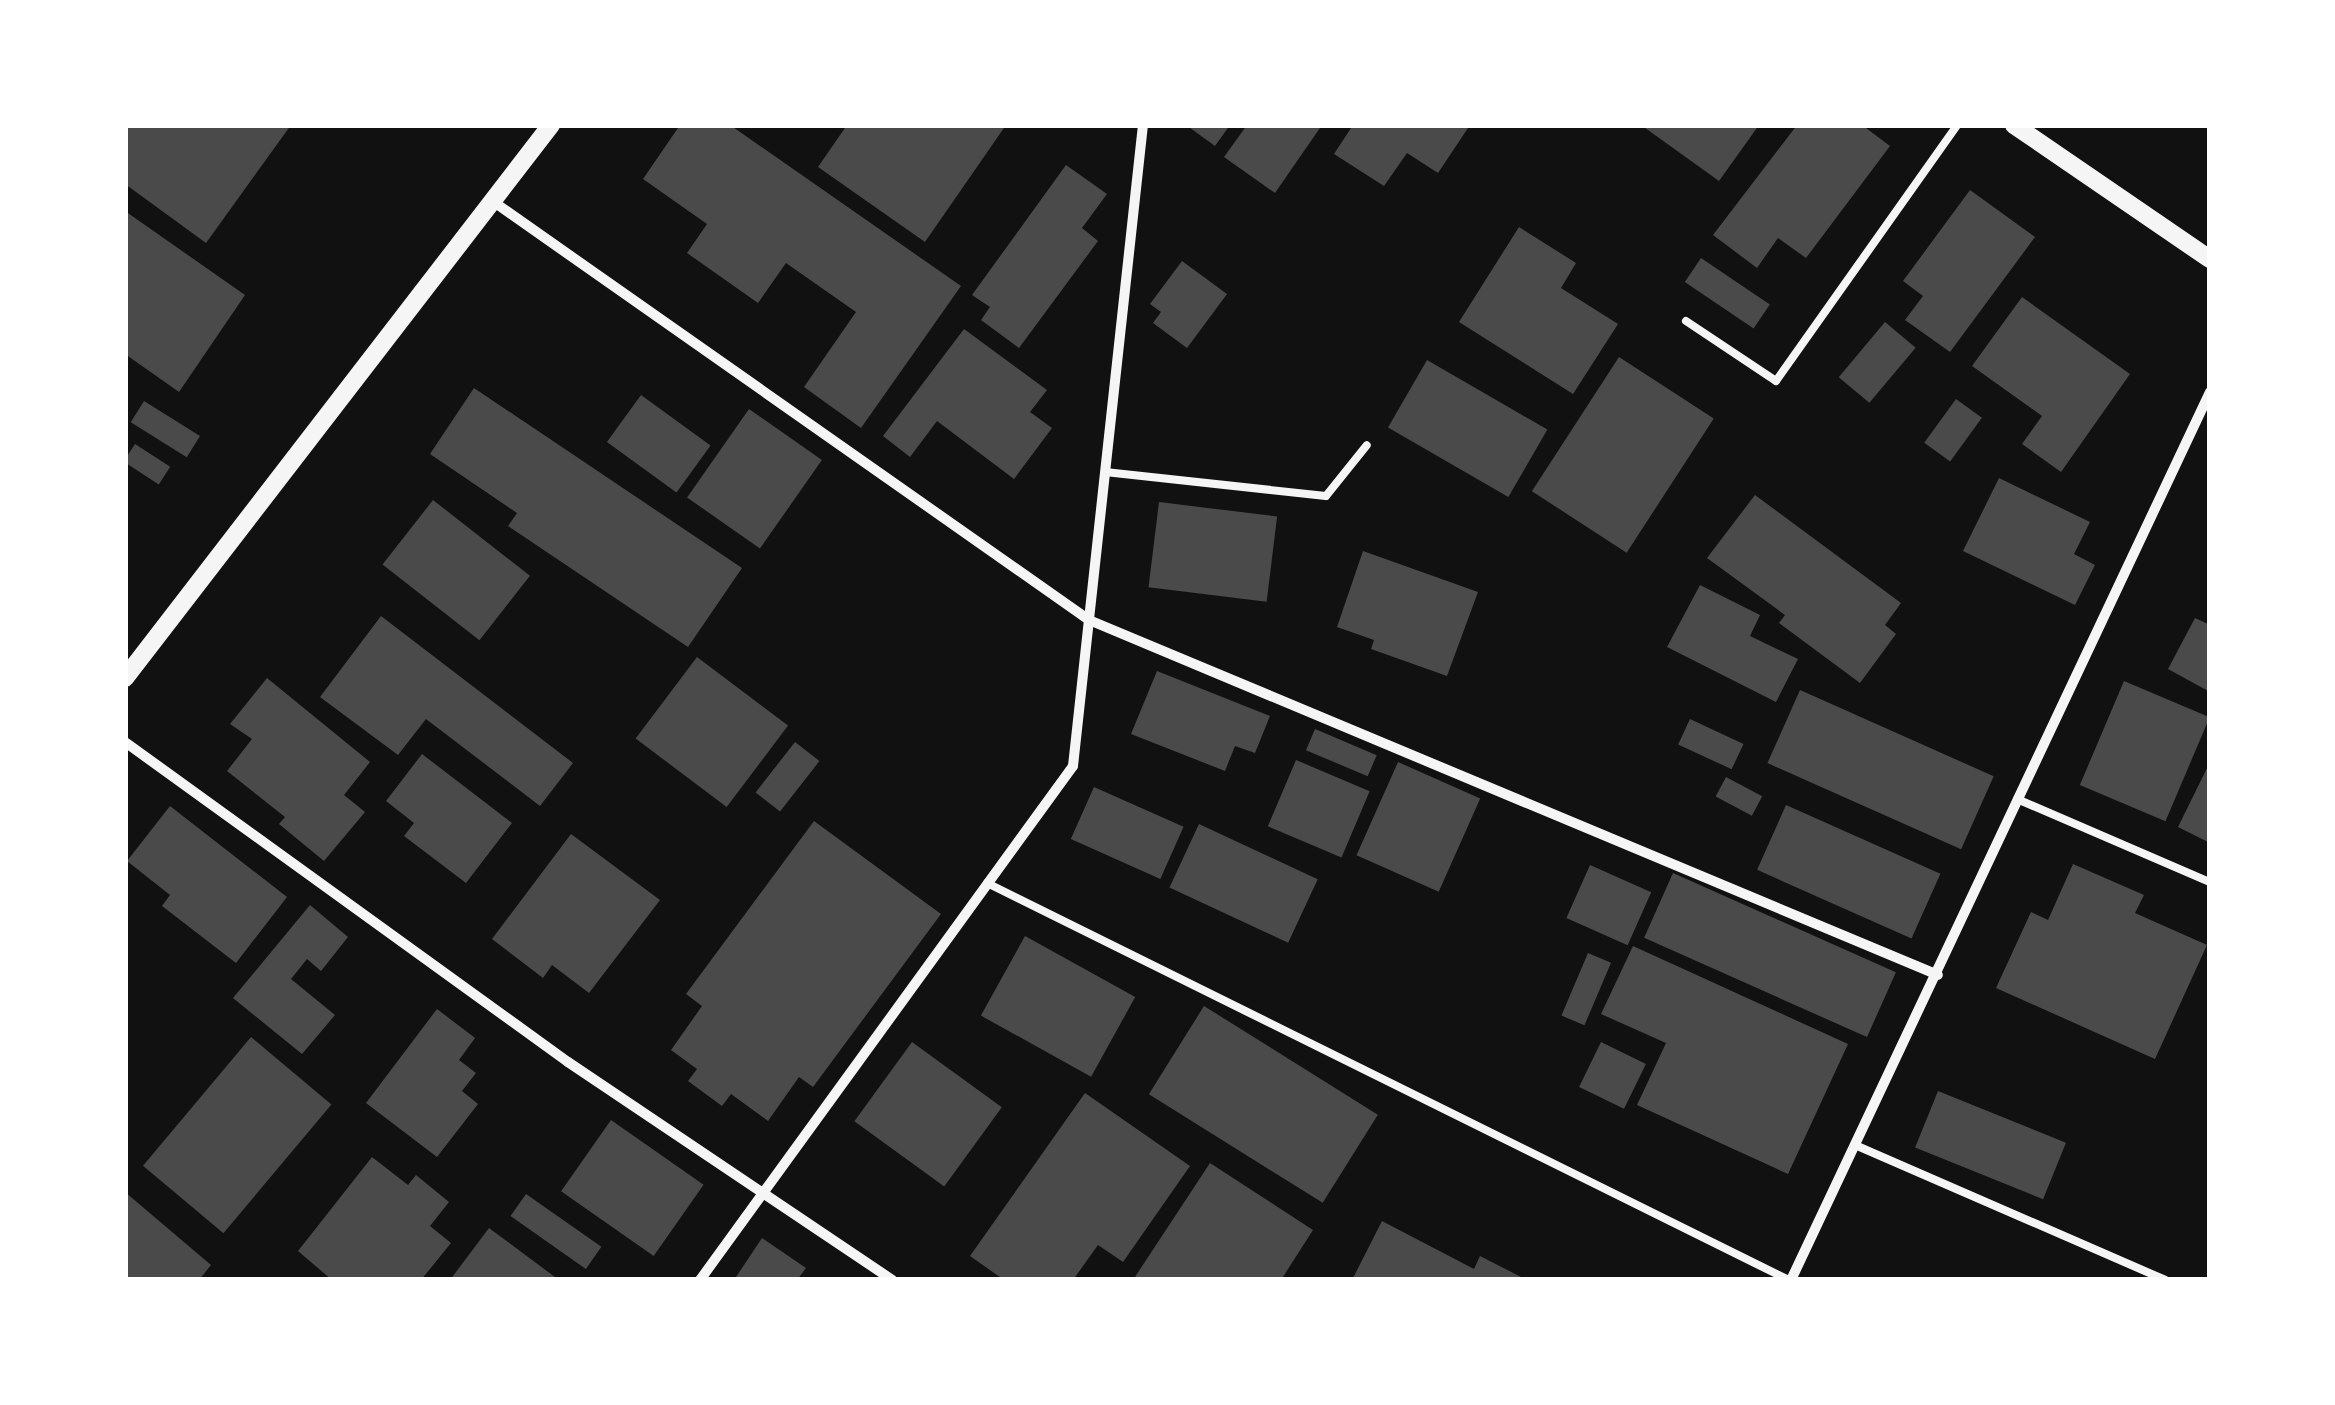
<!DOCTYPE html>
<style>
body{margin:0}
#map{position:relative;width:2335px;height:1405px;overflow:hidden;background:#111;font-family:"Source Sans 3",sans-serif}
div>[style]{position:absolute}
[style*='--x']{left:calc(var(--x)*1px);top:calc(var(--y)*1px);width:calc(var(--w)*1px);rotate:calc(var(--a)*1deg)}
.building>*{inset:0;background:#4a4a4a;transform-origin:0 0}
.service>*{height:8px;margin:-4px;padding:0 4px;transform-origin:4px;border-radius:4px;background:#f5f5f5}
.minor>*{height:10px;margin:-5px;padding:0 5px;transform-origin:5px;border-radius:5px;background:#f5f5f5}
.tertiary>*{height:18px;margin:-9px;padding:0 9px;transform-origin:9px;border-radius:9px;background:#f5f5f5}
span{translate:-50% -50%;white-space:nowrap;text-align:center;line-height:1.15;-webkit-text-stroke:8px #fff;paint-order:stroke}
.frame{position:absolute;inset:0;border:128px solid #fff;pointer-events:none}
</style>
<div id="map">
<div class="building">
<div style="clip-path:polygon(125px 125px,291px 125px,206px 243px,125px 184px)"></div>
<div style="clip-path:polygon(680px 125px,730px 125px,961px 286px,861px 428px,804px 387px,856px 312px,786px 263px,758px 303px,687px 253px,707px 224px,643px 179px)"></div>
<div style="clip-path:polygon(847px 125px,1006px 125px,925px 242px,818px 167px)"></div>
<div style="clip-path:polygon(1186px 125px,1230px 125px,1215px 146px)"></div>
<div style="clip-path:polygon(1247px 125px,1322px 125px,1275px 193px,1224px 157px)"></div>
<div style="clip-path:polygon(1353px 125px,1470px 125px,1438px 173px,1407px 153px,1384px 186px,1334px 154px)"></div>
<div style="clip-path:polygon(1641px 125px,1759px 125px,1719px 181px)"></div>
<div style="clip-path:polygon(1797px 125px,1862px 125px,1890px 146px,1806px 258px,1778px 238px,1757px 268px,1713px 235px)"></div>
<div style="clip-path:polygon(1066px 165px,1107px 194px,1082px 228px,1098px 241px,1019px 348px,981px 320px,990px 307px,972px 295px)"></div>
<div style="clip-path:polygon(1970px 190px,2035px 237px,1950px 352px,1905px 320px,1923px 296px,1903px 281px)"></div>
<div style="clip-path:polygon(125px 211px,245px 295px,179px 392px,125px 354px)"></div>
<div style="clip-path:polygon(1519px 227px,1576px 263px,1561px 288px,1618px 324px,1573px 394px,1459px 322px)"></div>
<div style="left:1701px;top:258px;width:83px;height:29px;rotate:34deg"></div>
<div style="clip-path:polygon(1182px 261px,1227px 294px,1187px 348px,1153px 323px,1161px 312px,1150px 304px)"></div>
<div style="clip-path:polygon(2022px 297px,2130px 374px,2061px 472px,2022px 444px,2042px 416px,1972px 366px)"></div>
<div style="left:1885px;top:322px;width:40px;height:72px;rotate:40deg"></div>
<div style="clip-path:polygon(964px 329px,1047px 390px,1030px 412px,1052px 428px,1014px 479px,937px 421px,910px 457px,883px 436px)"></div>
<div style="left:1619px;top:357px;width:113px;height:160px;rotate:33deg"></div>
<div style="left:1427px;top:360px;width:139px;height:78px;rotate:30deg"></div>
<div style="clip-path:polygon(474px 388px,742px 568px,688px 647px,508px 526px,517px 513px,430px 454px)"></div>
<div style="left:641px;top:395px;width:86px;height:58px;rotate:36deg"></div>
<div style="left:1956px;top:399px;width:32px;height:54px;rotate:36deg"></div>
<div style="left:144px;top:401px;width:66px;height:25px;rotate:32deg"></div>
<div style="left:749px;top:409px;width:89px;height:108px;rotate:35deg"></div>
<div style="left:135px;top:444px;width:42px;height:21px;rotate:33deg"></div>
<div style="clip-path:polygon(1999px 478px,2090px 522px,2074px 554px,2095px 565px,2075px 605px,1963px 551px)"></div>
<div style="clip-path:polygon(1755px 495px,1901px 603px,1885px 625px,1896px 634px,1860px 683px,1779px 623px,1785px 615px,1707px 558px)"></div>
<div style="left:433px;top:500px;width:123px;height:82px;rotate:38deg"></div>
<div style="left:1159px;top:502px;width:119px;height:86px;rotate:7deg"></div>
<div style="clip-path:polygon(1363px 551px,1478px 592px,1447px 676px,1371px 649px,1374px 640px,1337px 627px)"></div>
<div style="clip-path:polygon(1700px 585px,1760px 615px,1750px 636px,1798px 659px,1776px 702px,1667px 647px)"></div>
<div style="clip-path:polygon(381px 616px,573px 763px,540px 806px,426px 719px,398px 755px,320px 697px)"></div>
<div style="clip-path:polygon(2195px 618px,2210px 625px,2210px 692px,2168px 669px)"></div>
<div style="left:697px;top:657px;width:114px;height:102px;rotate:37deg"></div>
<div style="clip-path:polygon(1157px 671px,1270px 716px,1255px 753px,1235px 746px,1225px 771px,1131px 734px)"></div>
<div style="clip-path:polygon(267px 678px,370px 762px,344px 795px,365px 812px,324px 861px,279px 824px,285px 817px,227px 771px,252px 739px,230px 724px)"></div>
<div style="left:2124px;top:681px;width:93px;height:113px;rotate:23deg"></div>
<div style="left:1800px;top:690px;width:212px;height:80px;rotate:24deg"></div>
<div style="left:1690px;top:719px;width:59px;height:28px;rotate:25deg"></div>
<div style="left:1315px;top:729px;width:67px;height:23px;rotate:23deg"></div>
<div style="left:795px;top:742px;width:31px;height:64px;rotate:38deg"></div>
<div style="clip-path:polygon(422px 754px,512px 823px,466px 883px,404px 836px,414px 823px,386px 801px)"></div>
<div style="left:1296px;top:760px;width:80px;height:72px;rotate:23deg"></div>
<div style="left:1398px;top:762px;width:90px;height:102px;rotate:24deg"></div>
<div style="clip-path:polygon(2210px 762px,2210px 843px,2178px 827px)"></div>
<div style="left:1726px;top:777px;width:41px;height:22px;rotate:28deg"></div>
<div style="left:1094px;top:787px;width:98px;height:57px;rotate:24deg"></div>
<div style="left:1786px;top:805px;width:169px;height:71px;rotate:24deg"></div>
<div style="clip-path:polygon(170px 806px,287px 897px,236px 963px,162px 906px,170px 895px,127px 861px)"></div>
<div style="clip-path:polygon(814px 821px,941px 914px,813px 1087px,799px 1077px,768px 1121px,731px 1094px,722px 1106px,688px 1081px,697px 1069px,671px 1050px,702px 1006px,686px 994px)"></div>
<div style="left:1199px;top:824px;width:131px;height:70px;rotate:25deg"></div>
<div style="clip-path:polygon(571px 834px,660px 900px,589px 993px,552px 965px,543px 978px,492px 939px)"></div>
<div style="clip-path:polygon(2073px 864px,2144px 895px,2135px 913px,2207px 945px,2155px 1059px,1996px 988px,2031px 912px,2048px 920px)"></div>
<div style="left:1590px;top:865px;width:67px;height:58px;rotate:24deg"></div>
<div style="left:1673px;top:873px;width:244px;height:71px;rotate:24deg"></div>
<div style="clip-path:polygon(310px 905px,348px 937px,321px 971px,307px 959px,291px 979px,335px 1015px,302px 1054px,233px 998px)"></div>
<div style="left:1025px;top:936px;width:126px;height:91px;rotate:29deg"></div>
<div style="clip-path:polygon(1633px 946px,1848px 1044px,1788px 1174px,1637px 1105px,1666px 1043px,1601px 1014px)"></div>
<div style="left:1588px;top:953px;width:25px;height:68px;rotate:23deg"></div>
<div style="left:1204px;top:1006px;width:205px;height:104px;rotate:32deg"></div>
<div style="clip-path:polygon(437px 1009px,475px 1038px,459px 1060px,476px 1073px,462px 1091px,478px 1104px,437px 1157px,366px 1103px)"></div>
<div style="left:251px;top:1037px;width:105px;height:168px;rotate:40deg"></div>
<div style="left:912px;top:1042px;width:111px;height:98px;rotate:36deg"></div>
<div style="left:1601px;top:1042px;width:50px;height:50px;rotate:26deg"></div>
<div style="left:1938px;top:1091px;width:138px;height:61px;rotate:22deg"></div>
<div style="clip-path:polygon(1085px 1093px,1190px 1166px,1123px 1262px,1098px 1245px,1073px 1280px,1004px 1280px,970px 1256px)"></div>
<div style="left:611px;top:1120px;width:113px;height:87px;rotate:35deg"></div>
<div style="clip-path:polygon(372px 1157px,408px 1185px,416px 1175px,449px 1202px,430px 1226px,451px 1243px,421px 1280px,332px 1280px,298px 1251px)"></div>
<div style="clip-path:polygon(1210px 1163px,1313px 1230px,1281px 1280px,1133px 1280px)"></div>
<div style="clip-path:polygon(125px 1192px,211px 1265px,199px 1280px,125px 1280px)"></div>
<div style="left:526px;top:1194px;width:92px;height:27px;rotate:35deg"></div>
<div style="clip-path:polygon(1382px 1221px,1474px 1269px,1480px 1256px,1527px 1280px,1352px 1280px)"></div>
<div style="clip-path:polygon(489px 1228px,559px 1280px,450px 1280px)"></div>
<div style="clip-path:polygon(762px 1238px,806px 1268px,797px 1280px,734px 1280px)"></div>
</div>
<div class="service">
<div style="--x:1686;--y:321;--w:108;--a:33.7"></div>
<div style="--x:1776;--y:381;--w:314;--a:-54.7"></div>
<div style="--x:1105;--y:472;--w:222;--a:6.2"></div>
<div style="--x:1326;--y:496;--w:65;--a:-51.2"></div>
<div style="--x:2017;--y:799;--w:210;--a:23.3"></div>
<div style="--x:987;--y:883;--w:895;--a:26.34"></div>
<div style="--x:1855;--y:1145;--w:338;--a:23.5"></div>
</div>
<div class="minor">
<div style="--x:491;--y:200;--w:731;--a:35.08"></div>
<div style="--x:1089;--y:620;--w:920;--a:22.69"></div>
<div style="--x:125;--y:742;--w:546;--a:35.84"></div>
<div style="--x:568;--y:1062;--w:391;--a:33.9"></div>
<div style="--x:700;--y:1280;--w:635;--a:-54.03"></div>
<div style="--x:1073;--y:766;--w:645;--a:-83.77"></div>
<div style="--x:1791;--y:1280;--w:982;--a:-64.74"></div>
</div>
<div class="tertiary">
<div style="--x:2014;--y:125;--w:237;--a:34.4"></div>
<div style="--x:125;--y:678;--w:698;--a:-52.39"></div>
</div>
<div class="frame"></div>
</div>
